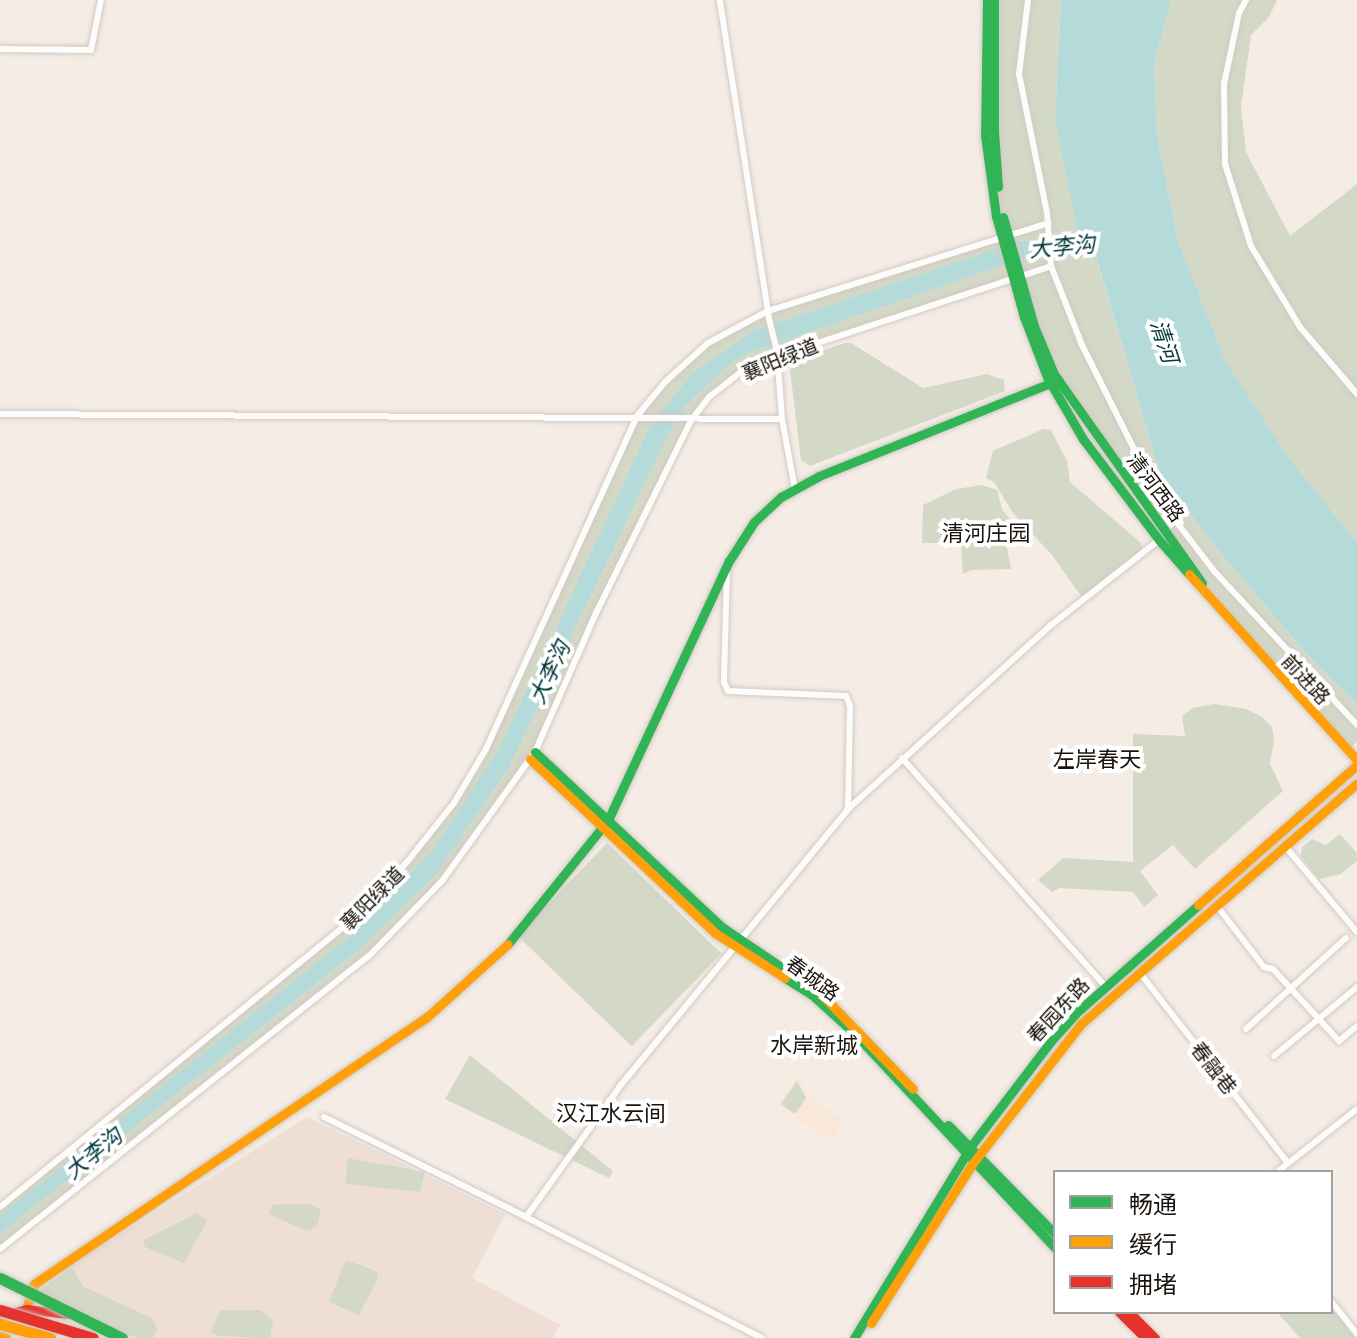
<!DOCTYPE html>
<meta charset="utf-8">
<style>
body{margin:0}
#map{position:relative;width:1357px;height:1338px;overflow:hidden;background:#f5ede5;font-family:Barlow,"Noto Sans SC",sans-serif}
div>[style]{position:absolute}
[style*='--x']{left:calc(var(--x)*1px);top:calc(var(--y)*1px);width:calc(var(--w)*1px);rotate:calc(var(--a)*1deg)}
.built>*{inset:0;background:#f9e8d7}
.industrial>*{inset:0;background:#eeded4}
.green>*{inset:0;background:#d3d8c7;transform-origin:0 0}
.water>*{inset:0;background:#b5dada}
.roads{filter:drop-shadow(0 0 2px #d1cac3) drop-shadow(0 0 2px #d1cac3)}
.street>*{height:6px;margin:-3px;padding:0 3px;transform-origin:3px;border-radius:3px;background:#fefcfb}
.fast>*{height:9px;margin:-4.5px;padding:0 4.5px;transform-origin:4.5px;border-radius:4.5px;background:#30b455}
.slow>*{height:9px;margin:-4.5px;padding:0 4.5px;transform-origin:4.5px;border-radius:4.5px;background:#ff9f0a}
.jam>*{height:9px;margin:-4.5px;padding:0 4.5px;transform-origin:4.5px;border-radius:4.5px;background:#e5322d}
.bridges{filter:drop-shadow(0 0 2px #d1cac3) drop-shadow(0 0 2px #d1cac3)}
.fast-bridge>*{height:11px;margin:-5.5px;padding:0 5.5px;transform-origin:5.5px;border-radius:5.5px;background:#30b455}
.slow-bridge>*{height:11px;margin:-5.5px;padding:0 5.5px;transform-origin:5.5px;border-radius:5.5px;background:#ff9f0a}
.jam-bridge>*{height:11px;margin:-5.5px;padding:0 5.5px;transform-origin:5.5px;border-radius:5.5px;background:#e5322d}
span{translate:-50% -50%;white-space:nowrap;text-align:center;line-height:1.15;-webkit-text-stroke:8px #fff;paint-order:stroke}
.street-label{font-size:20px;color:#1a130d}
.water-label{font-size:22px;color:#01393c;font-style:italic}
.neighbourhood-label{font-size:22px;color:#1a130d}
.legend{position:absolute;left:1053px;top:1170px;width:280px;height:144px;box-sizing:border-box;background:#fff;border:2px solid #a3a19e;margin:0;padding:10px 14px;list-style:none;font-size:24px;color:#1a130d}
.legend li{display:flex;align-items:center;gap:16px;height:40px}
.legend b{width:40px;border:2px solid #a3a19e}
</style>
<div id="map">
<div class="built">
<div style="clip-path:polygon(798px 1075px,810px 1097px,844px 1120px,833px 1136px,822px 1136px,777px 1105px)"></div>
</div>
<div class="industrial">
<div style="clip-path:polygon(307px 1117px,505px 1214px,472px 1278px,560px 1325px,553px 1338px,133px 1338px,36px 1294px,38px 1286px)"></div>
</div>
<div class="green">
<div style="clip-path:polygon(991px 0,1061px 0,1055px 119px,1160px 474px,1218px 550px,1308px 655px,1357px 703px,1357px 742px,1347px 750px,1229px 622px,1054px 374px,1018px 277px,742px 371px,709px 397px,692px 419px,597px 611px,535px 752px,442px 881px,369px 956px,0 1246px,0 1207px,351px 921px,407px 862px,454px 803px,486px 749px,637px 416px,665px 382px,708px 343px,768px 311px,1023px 229px,1002px 233px,989px 134px)"></div>
<div style="clip-path:polygon(1171px 0,1277px 0,1269px 17px,1251px 35px,1241px 107px,1246px 152px,1290px 236px,1357px 184px,1357px 543px,1287px 457px,1226px 362px,1178px 241px,1157px 135px,1154px 65px)"></div>
<div style="clip-path:polygon(845px 343px,851px 343px,923px 388px,987px 374px,1004px 380px,1005px 391px,810px 466px,801px 460px,789px 362px)"></div>
<div style="clip-path:polygon(1043px 429px,1051px 430px,1067px 461px,1070px 482px,1141px 543px,1142px 553px,1083px 599px,1052px 555px,1013px 513px,994px 482px,986px 478px,993px 451px)"></div>
<div style="clip-path:polygon(982px 485px,997px 490px,1002px 509px,1026px 541px,1006px 542px,1011px 569px,971px 570px,963px 574px,961px 543px,922px 543px,923px 505px,956px 489px)"></div>
<div style="clip-path:polygon(1214px 704px,1246px 709px,1262px 717px,1272px 727px,1274px 740px,1270px 764px,1283px 791px,1195px 869px,1173px 845px,1140px 871px,1158px 895px,1144px 907px,1133px 892px,1059px 888px,1052px 892px,1038px 880px,1063px 858px,1133px 862px,1133px 734px,1185px 736px,1182px 716px,1193px 708px)"></div>
<div style="clip-path:polygon(1340px 834px,1357px 853px,1357px 861px,1341px 874px,1319px 879px,1301px 856px,1302px 847px,1312px 839px,1326px 845px)"></div>
<div style="left:607px;top:843px;width:159px;height:129px;rotate:44deg"></div>
<div style="clip-path:polygon(470px 1055px,613px 1171px,609px 1178px,445px 1099px)"></div>
<div style="clip-path:polygon(797px 1081px,806px 1098px,795px 1114px,781px 1104px)"></div>
<div style="clip-path:polygon(347px 1158px,425px 1172px,420px 1192px,346px 1184px)"></div>
<div style="clip-path:polygon(288px 1204px,309px 1204px,321px 1210px,317px 1226px,307px 1231px,269px 1214px,272px 1205px)"></div>
<div style="clip-path:polygon(197px 1213px,207px 1221px,184px 1263px,145px 1247px,143px 1240px)"></div>
<div style="clip-path:polygon(346px 1260px,376px 1271px,378px 1278px,359px 1315px,329px 1302px)"></div>
<div style="clip-path:polygon(72px 1268px,84px 1287px,152px 1318px,157px 1329px,153px 1338px,138px 1338px,39px 1295px,43px 1288px)"></div>
<div style="clip-path:polygon(1331px 1301px,1357px 1338px,1300px 1338px,1277px 1312px,1331px 1312px)"></div>
<div style="clip-path:polygon(220px 1310px,260px 1310px,273px 1320px,270px 1338px,217px 1336px,211px 1331px)"></div>
</div>
<div class="water">
<div style="clip-path:polygon(1061px 0,1171px 0,1154px 65px,1157px 135px,1178px 241px,1226px 362px,1287px 456px,1357px 543px,1357px 703px,1308px 655px,1218px 550px,1160px 474px,1095px 253px,1022px 258px,748px 353px,728px 365px,684px 407px,668px 434px,508px 768px,434px 876px,363px 946px,0 1233px,0 1216px,354px 933px,433px 850px,501px 746px,651px 425px,692px 374px,753px 331px,1018px 242px,1090px 236px,1077px 229px,1055px 119px)"></div>
</div>
<div class="roads">
<div class="street">
<div style="--x:1028;--y:0;--w:75;--a:96.9"></div>
<div style="--x:1019;--y:74;--w:142;--a:78.6"></div>
<div style="--x:1047;--y:213;--w:53;--a:85.7"></div>
<div style="--x:1051;--y:266;--w:85;--a:68.6"></div>
<div style="--x:1082;--y:345;--w:172;--a:63.4"></div>
<div style="--x:1159;--y:499;--w:91;--a:52.6"></div>
<div style="--x:1214;--y:571;--w:210;--a:47.1"></div>
<div style="--x:1246;--y:0;--w:15;--a:118"></div>
<div style="--x:1239;--y:13;--w:73;--a:101.9"></div>
<div style="--x:1224;--y:84;--w:80;--a:89.3"></div>
<div style="--x:1225;--y:164;--w:86;--a:72.4"></div>
<div style="--x:1251;--y:246;--w:95;--a:58.8"></div>
<div style="--x:1300;--y:327;--w:88;--a:49.6"></div>
<div style="--x:0;--y:49;--w:91;--a:0.6"></div>
<div style="--x:91;--y:50;--w:51;--a:-78.7"></div>
<div style="--x:0;--y:414;--w:782;--a:0.37"></div>
<div style="--x:782;--y:419;--w:68;--a:-94.2"></div>
<div style="--x:777;--y:351;--w:34;--a:-104"></div>
<div style="--x:769;--y:318;--w:322;--a:-98.8"></div>
<div style="--x:782;--y:419;--w:71;--a:79.5"></div>
<div style="--x:1121;--y:464;--w:32;--a:34"></div>
<div style="--x:727;--y:572;--w:110;--a:91.6"></div>
<div style="--x:724;--y:682;--w:10;--a:66"></div>
<div style="--x:728;--y:691;--w:118;--a:2.4"></div>
<div style="--x:846;--y:696;--w:11;--a:68"></div>
<div style="--x:850;--y:706;--w:103;--a:91.1"></div>
<div style="--x:902;--y:758;--w:305;--a:48.3"></div>
<div style="--x:1285;--y:846;--w:112;--a:50.1"></div>
<div style="--x:1217;--y:906;--w:77;--a:52.4"></div>
<div style="--x:1264;--y:967;--w:9;--a:13"></div>
<div style="--x:1273;--y:969;--w:98;--a:47.5"></div>
<div style="--x:1339;--y:1041;--w:23;--a:-40"></div>
<div style="--x:1140;--y:973;--w:241;--a:52.1"></div>
<div style="--x:1246;--y:1029;--w:135;--a:-42.3"></div>
<div style="--x:1274;--y:1056;--w:108;--a:-39.7"></div>
<div style="--x:324;--y:1117;--w:225;--a:26.3"></div>
<div style="--x:1277;--y:1172;--w:102;--a:-38.2"></div>
<div style="--x:0;--y:1207;--w:453;--a:-39.2"></div>
<div style="--x:351;--y:921;--w:81;--a:-46.5"></div>
<div style="--x:407;--y:862;--w:75;--a:-51.5"></div>
<div style="--x:454;--y:803;--w:63;--a:-59.3"></div>
<div style="--x:486;--y:749;--w:366;--a:-65.6"></div>
<div style="--x:637;--y:416;--w:44;--a:-50.5"></div>
<div style="--x:665;--y:382;--w:58;--a:-42.2"></div>
<div style="--x:708;--y:343;--w:68;--a:-28.1"></div>
<div style="--x:768;--y:311;--w:294;--a:-17.4"></div>
<div style="--x:0;--y:1249;--w:471;--a:-38.5"></div>
<div style="--x:369;--y:956;--w:105;--a:-45.8"></div>
<div style="--x:442;--y:881;--w:159;--a:-54.2"></div>
<div style="--x:535;--y:752;--w:154;--a:-66.3"></div>
<div style="--x:597;--y:611;--w:214;--a:-63.7"></div>
<div style="--x:692;--y:419;--w:28;--a:-52"></div>
<div style="--x:709;--y:397;--w:42;--a:-38.2"></div>
<div style="--x:742;--y:371;--w:39;--a:-23"></div>
<div style="--x:778;--y:356;--w:287;--a:-18.2"></div>
<div style="--x:1331;--y:1301;--w:42;--a:51.8"></div>
<div style="--x:762;--y:1338;--w:265;--a:-152.9"></div>
<div style="--x:526;--y:1217;--w:161;--a:-54.3"></div>
<div style="--x:620;--y:1086;--w:359;--a:-50.5"></div>
<div style="--x:848;--y:809;--w:274;--a:-42.2"></div>
<div style="--x:1051;--y:625;--w:137;--a:-38.2"></div>
</div>
<div class="fast">
<div style="--x:987;--y:0;--w:135;--a:90.8"></div>
<div style="--x:985;--y:135;--w:82;--a:82.3"></div>
<div style="--x:996;--y:216;--w:105;--a:74.5"></div>
<div style="--x:1024;--y:317;--w:64;--a:69"></div>
<div style="--x:1047;--y:377;--w:72;--a:59.9"></div>
<div style="--x:1083;--y:439;--w:126;--a:53"></div>
<div style="--x:1159;--y:540;--w:45;--a:48.6"></div>
<div style="--x:994;--y:0;--w:132;--a:90"></div>
<div style="--x:994;--y:132;--w:55;--a:85.8"></div>
<div style="--x:1003;--y:217;--w:113;--a:74.1"></div>
<div style="--x:1034;--y:326;--w:52;--a:67.4"></div>
<div style="--x:1054;--y:374;--w:256;--a:54.7"></div>
<div style="--x:535;--y:752;--w:256;--a:43.1"></div>
<div style="--x:722;--y:927;--w:120;--a:34.1"></div>
<div style="--x:508;--y:944;--w:159;--a:-51.1"></div>
<div style="--x:608;--y:820;--w:286;--a:-65"></div>
<div style="--x:729;--y:561;--w:46;--a:-57.3"></div>
<div style="--x:754;--y:522;--w:37;--a:-43"></div>
<div style="--x:781;--y:497;--w:43;--a:-28.9"></div>
<div style="--x:819;--y:476;--w:258;--a:-21.9"></div>
<div style="--x:785;--y:978;--w:31;--a:32"></div>
<div style="--x:811;--y:994;--w:58;--a:42.2"></div>
<div style="--x:854;--y:1033;--w:294;--a:46.9"></div>
<div style="--x:948;--y:1125;--w:153;--a:45.5"></div>
<div style="--x:854;--y:1338;--w:225;--a:-58.6"></div>
<div style="--x:971;--y:1146;--w:132;--a:-52.7"></div>
<div style="--x:1051;--y:1041;--w:36;--a:-48"></div>
<div style="--x:1075;--y:1014;--w:164;--a:-41.5"></div>
</div>
<div class="slow">
<div style="--x:1189;--y:574;--w:251;--a:47.9"></div>
<div style="--x:530;--y:759;--w:254;--a:43.2"></div>
<div style="--x:715;--y:933;--w:83;--a:32.7"></div>
<div style="--x:1198;--y:905;--w:212;--a:-41.4"></div>
<div style="--x:821;--y:994;--w:132;--a:45.9"></div>
<div style="--x:26;--y:1309;--w:26;--a:-72"></div>
<div style="--x:34;--y:1284;--w:474;--a:-34.2"></div>
<div style="--x:426;--y:1018;--w:110;--a:-42.1"></div>
<div style="--x:871;--y:1323;--w:190;--a:-57.5"></div>
<div style="--x:973;--y:1163;--w:176;--a:-52.2"></div>
<div style="--x:1081;--y:1024;--w:366;--a:-41.1"></div>
<div style="--x:0;--y:1336;--w:6;--a:18"></div>
</div>
<div class="jam">
<div style="--x:1119;--y:1312;--w:37;--a:45"></div>
<div style="--x:1129;--y:1312;--w:37;--a:45"></div>
<div style="--x:0;--y:1316;--w:27;--a:-15"></div>
<div style="--x:26;--y:1309;--w:41;--a:7"></div>
</div>
</div>
<div class="bridges">
<div class="fast-bridge">
<div style="--x:0;--y:1278;--w:136;--a:26.2"></div>
</div>
<div class="slow-bridge">
<div style="--x:0;--y:1324;--w:52;--a:15.6"></div>
</div>
<div class="jam-bridge">
<div style="--x:0;--y:1310;--w:97;--a:16.8"></div>
</div>
</div>
<div class="street-label">
<span style="left:780px;top:359px;rotate:-22deg">襄阳绿道</span>
<span style="left:1156px;top:487px;rotate:53deg">清河西路</span>
<span style="left:1306px;top:679px;rotate:47deg">前进路</span>
<span style="left:372px;top:898px;rotate:-45deg">襄阳绿道</span>
<span style="left:813px;top:978px;rotate:36deg">春城路</span>
<span style="left:1058px;top:1010px;rotate:-47deg">春园东路</span>
<span style="left:1214px;top:1068px;rotate:52deg">春融巷</span>
</div>
<div class="water-label">
<span style="left:1062px;top:246px;rotate:-5deg">大李沟</span>
<span style="left:1165px;top:341px;rotate:72deg">清河</span>
<span style="left:549px;top:672px;rotate:-65deg">大李沟</span>
<span style="left:93px;top:1153px;rotate:-39deg">大李沟</span>
</div>
<div class="neighbourhood-label">
<span style="left:986px;top:533px">清河庄园</span>
<span style="left:1097px;top:759px">左岸春天</span>
<span style="left:814px;top:1045px">水岸新城</span>
<span style="left:611px;top:1113px">汉江水云间</span>
</div>
<ul class="legend">
<li><b style="height:10px;background:#30b455"></b>畅通</li>
<li><b style="height:10px;background:#ff9f0a"></b>缓行</li>
<li><b style="height:10px;background:#e5322d"></b>拥堵</li>
</ul>
</div>
